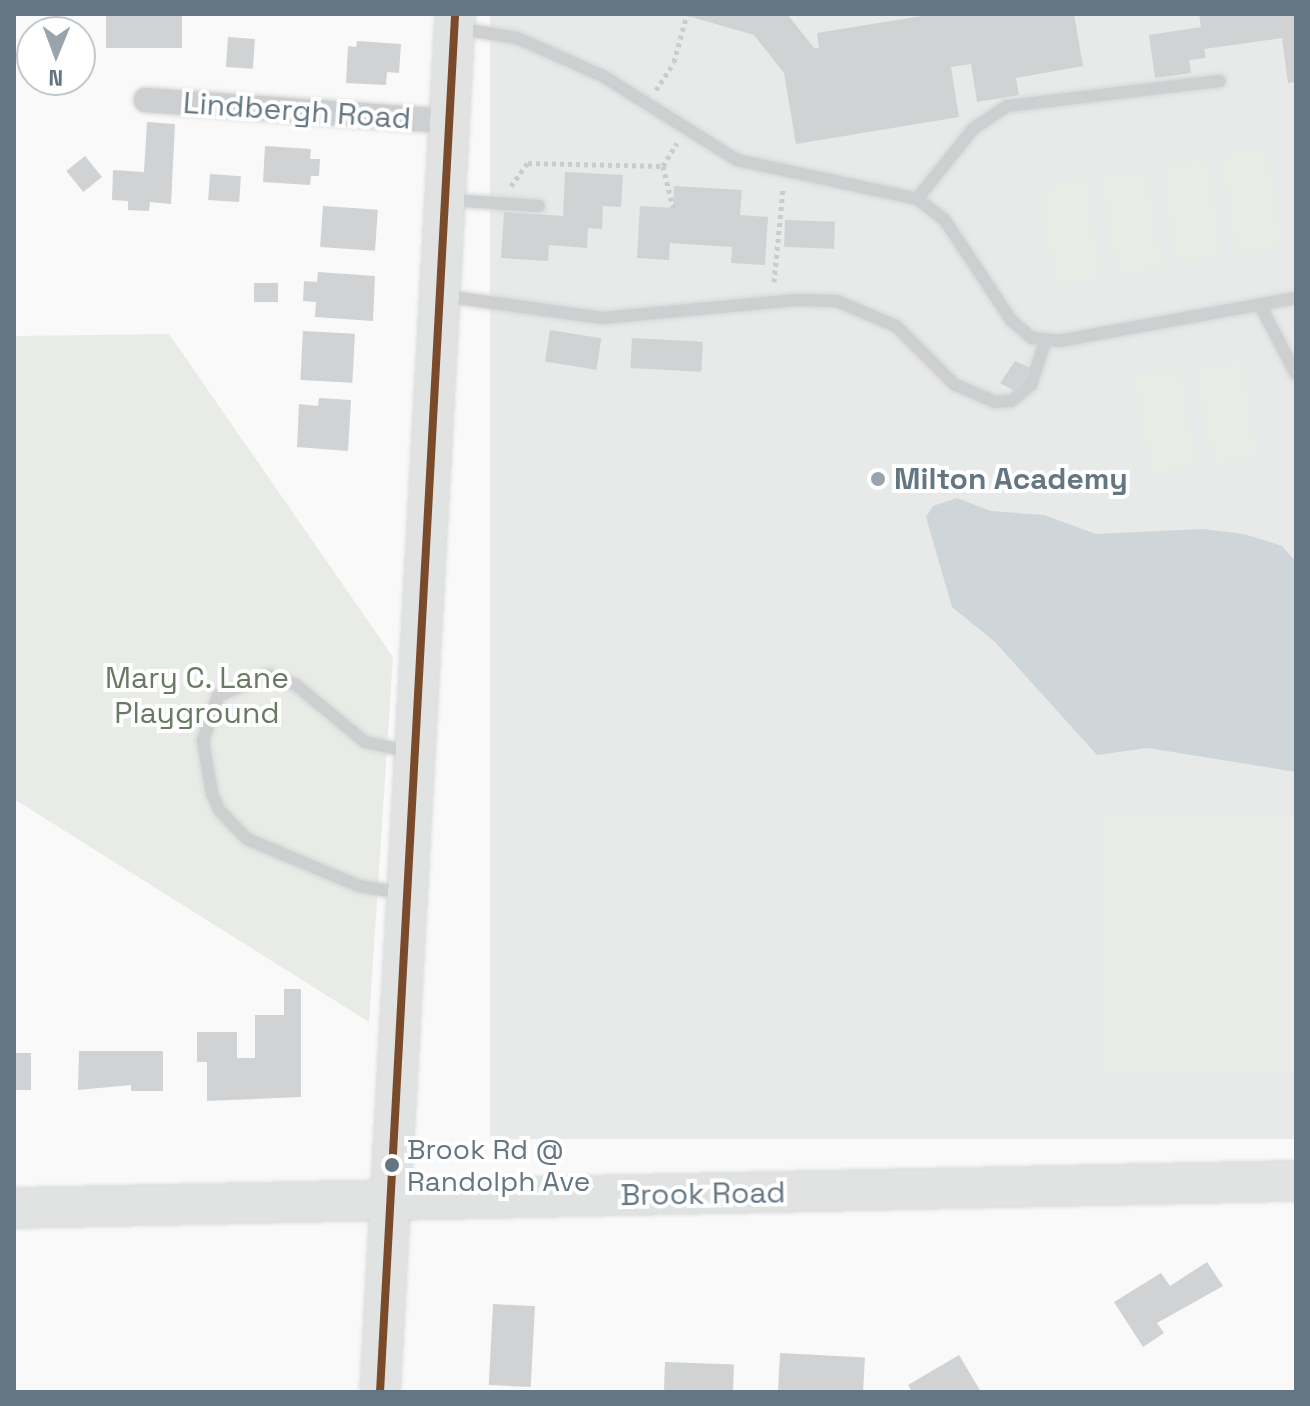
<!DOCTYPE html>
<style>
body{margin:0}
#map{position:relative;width:1310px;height:1406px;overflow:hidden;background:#f9f9f9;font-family:"Space Grotesk",sans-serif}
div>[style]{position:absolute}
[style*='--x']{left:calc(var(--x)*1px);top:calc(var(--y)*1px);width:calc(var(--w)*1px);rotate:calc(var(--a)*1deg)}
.built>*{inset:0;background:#e8e9e9;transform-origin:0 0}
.green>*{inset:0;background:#e8ebe6;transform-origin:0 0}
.water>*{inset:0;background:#ced6d9}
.building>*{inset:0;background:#d0d2d3;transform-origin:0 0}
.path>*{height:5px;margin-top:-2.5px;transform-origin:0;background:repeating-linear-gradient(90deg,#cbcccd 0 4px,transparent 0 8px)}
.roads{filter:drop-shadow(0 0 2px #d5d6d7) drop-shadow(0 0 2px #d5d6d7)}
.lane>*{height:12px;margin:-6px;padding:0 6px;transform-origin:6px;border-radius:6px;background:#cecfd0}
.street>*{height:24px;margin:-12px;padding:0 12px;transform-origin:12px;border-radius:12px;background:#cecfd0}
.primary>*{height:38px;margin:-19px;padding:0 19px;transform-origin:19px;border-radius:19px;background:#e1e2e2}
.bus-1>*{height:8px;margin:-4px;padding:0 4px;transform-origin:4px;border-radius:4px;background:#7a4b2a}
.dots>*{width:22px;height:22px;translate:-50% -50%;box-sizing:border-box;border:4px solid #fff;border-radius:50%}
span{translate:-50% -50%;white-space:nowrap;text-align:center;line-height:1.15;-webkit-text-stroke:8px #fff;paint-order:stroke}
.bus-label{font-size:28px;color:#657683}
.left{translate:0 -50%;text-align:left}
.street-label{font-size:30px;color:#657683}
.poi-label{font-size:30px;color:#657683;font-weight:700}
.park-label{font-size:30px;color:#687a64}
.frame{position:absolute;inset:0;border:16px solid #657683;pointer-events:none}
.north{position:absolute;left:16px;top:16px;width:80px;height:80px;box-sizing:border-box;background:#fff;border:2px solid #c1c8cd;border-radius:50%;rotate:181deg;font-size:22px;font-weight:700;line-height:32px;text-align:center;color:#657683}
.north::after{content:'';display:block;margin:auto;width:28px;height:36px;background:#99a4ac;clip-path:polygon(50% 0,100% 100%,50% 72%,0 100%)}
</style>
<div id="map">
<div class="built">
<div style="left:490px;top:14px;width:806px;height:1125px"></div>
</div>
<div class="green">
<div style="left:1267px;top:148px;width:99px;height:47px;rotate:81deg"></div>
<div style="left:1206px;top:159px;width:99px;height:46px;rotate:80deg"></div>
<div style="left:1146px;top:170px;width:99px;height:46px;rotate:80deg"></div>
<div style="left:1086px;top:180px;width:99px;height:47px;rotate:81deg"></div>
<div style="clip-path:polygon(169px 334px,393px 657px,369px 1022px,14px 799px,14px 336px)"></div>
<div style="left:1241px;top:359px;width:99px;height:46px;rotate:80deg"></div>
<div style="left:1181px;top:369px;width:99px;height:47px;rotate:81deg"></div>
<div style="left:1296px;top:817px;width:256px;height:196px;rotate:90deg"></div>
</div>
<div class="water">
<div style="clip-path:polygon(957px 498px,991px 511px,1044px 515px,1096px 534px,1203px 529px,1244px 534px,1282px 546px,1296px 562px,1296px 772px,1148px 748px,1097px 755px,995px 642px,952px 607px,926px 517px,933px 506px)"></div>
</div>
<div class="building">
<div style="left:106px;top:14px;width:76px;height:34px"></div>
<div style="clip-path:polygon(681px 14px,787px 14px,814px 48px,819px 48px,817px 33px,934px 14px,1074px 14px,1083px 66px,1016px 78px,1019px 95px,977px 102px,971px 64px,951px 67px,959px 117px,796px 144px,784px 73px,754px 35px)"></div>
<div style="clip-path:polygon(1199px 14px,1296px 14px,1296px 82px,1288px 83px,1282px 38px,1204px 49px,1206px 58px,1189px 60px,1191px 73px,1155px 78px,1149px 35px,1201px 27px)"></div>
<div style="left:228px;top:37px;width:27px;height:30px;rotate:4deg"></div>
<div style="clip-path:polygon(357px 41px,401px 44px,399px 73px,387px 72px,386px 85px,346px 83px,348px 46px,356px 47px)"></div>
<div style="clip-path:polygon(147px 122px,175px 124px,171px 204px,150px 202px,149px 211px,128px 210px,128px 201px,112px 200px,113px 170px,144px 172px)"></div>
<div style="clip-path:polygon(265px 146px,311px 149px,310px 159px,320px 159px,319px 176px,311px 176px,310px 185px,263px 182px)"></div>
<div style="left:85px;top:156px;width:27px;height:24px;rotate:51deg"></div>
<div style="clip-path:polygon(565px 172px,623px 175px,621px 207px,603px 206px,602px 229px,588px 228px,587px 248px,549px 245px,548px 261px,501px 258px,504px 212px,563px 216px)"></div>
<div style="left:210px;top:174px;width:31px;height:26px;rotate:4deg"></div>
<div style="clip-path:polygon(674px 186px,742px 190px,740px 215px,768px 217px,765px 265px,731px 263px,732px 247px,670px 243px,669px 260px,637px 258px,640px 206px,673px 208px)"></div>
<div style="left:323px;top:206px;width:55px;height:41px;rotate:4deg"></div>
<div style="left:785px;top:220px;width:50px;height:27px;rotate:2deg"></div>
<div style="clip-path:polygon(318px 272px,375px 276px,373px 321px,315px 317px,316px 302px,303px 301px,304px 281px,317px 282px)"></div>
<div style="left:254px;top:283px;width:24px;height:19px"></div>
<div style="left:550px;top:330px;width:52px;height:32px;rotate:9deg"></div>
<div style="left:303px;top:331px;width:52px;height:49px;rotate:3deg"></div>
<div style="left:632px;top:338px;width:71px;height:30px;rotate:3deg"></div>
<div style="clip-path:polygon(1015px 361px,1038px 371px,1022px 395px,1000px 383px)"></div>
<div style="clip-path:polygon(319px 398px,351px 400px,348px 451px,297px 447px,299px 404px,318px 406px)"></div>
<div style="clip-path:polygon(284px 989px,301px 989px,301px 1097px,207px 1101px,207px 1062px,197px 1062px,197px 1032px,237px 1032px,237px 1058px,255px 1058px,255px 1015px,284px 1015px)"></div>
<div style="clip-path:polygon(79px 1051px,163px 1051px,163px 1091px,131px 1091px,131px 1085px,78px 1090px)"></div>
<div style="left:14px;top:1053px;width:17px;height:37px"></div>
<div style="clip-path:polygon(1207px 1262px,1223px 1286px,1157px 1323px,1164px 1333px,1143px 1347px,1114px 1302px,1161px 1273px,1170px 1286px)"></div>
<div style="left:493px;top:1304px;width:42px;height:81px;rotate:3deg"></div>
<div style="left:780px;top:1353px;width:85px;height:39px;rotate:3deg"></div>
<div style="clip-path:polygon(959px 1355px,981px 1392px,912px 1392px,908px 1385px)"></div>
<div style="left:665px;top:1362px;width:69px;height:30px;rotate:2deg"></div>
</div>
<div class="path">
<div style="--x:656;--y:90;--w:33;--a:-57"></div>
<div style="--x:674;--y:62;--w:50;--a:-74.8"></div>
<div style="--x:663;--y:166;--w:43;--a:76.6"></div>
<div style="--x:511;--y:186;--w:29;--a:-54"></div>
<div style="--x:528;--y:163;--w:135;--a:1.3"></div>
<div style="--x:663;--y:166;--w:27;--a:-59"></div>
<div style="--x:774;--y:282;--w:93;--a:-84.5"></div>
</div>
<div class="roads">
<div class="lane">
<div style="--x:457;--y:28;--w:61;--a:9.5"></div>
<div style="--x:517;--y:38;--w:94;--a:23.8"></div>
<div style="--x:603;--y:76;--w:158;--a:32.1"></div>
<div style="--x:737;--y:160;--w:184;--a:12.2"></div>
<div style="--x:917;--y:199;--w:34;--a:37"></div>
<div style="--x:944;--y:219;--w:121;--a:56.4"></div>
<div style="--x:1011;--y:320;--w:28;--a:41"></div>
<div style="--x:1032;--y:338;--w:27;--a:6"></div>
<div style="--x:1059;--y:341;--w:241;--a:-10.3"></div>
<div style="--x:917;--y:199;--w:90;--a:-51.3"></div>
<div style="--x:973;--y:129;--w:41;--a:-34.1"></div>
<div style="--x:1007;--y:106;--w:214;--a:-6.7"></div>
<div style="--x:450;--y:200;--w:89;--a:3.9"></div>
<div style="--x:444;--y:296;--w:160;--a:7.9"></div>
<div style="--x:602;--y:318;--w:196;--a:-5.3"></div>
<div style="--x:797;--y:300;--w:40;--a:1.4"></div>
<div style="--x:837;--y:301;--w:64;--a:23"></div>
<div style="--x:896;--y:326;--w:82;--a:45"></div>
<div style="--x:954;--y:384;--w:45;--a:23.7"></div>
<div style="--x:995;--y:402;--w:16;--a:-4"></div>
<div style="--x:1011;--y:401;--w:26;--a:-39"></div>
<div style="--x:1031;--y:385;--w:45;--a:-72"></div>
<div style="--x:1260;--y:305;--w:78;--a:62.4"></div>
<div style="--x:403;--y:893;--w:45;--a:-171"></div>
<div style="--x:359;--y:886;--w:121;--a:-157.2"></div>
<div style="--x:247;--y:839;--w:39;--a:-134"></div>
<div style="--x:220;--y:811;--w:19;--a:-115"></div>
<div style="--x:212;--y:794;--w:54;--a:-99.6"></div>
<div style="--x:203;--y:741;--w:47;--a:-71.6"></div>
<div style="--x:218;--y:696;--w:53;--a:-23.2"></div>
<div style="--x:267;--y:675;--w:31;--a:19"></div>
<div style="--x:296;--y:685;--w:89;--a:39.6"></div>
<div style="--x:365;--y:742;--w:47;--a:12.3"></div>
</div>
<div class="street">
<div style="--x:146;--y:100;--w:303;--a:4"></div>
</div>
<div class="primary">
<div style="--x:14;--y:1208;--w:1282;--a:-1.21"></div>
<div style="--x:380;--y:1392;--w:1380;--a:-86.88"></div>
</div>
</div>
<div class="bus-1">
<div style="--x:380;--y:1392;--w:1380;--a:-86.88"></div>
</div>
<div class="dots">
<div style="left:878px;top:479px;background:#99a4ac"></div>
<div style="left:392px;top:1165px;background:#657683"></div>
</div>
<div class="bus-label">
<span class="left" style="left:407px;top:1165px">Brook Rd @<br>Randolph Ave</span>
</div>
<div class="street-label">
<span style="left:297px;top:111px;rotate:4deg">Lindbergh Road</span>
<span style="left:703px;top:1194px;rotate:-1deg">Brook Road</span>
</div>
<div class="poi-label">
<span class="left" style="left:894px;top:479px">Milton Academy</span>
</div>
<div class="park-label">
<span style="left:197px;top:695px">Mary C. Lane<br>Playground</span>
</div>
<div class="frame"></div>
<div class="north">N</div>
</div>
